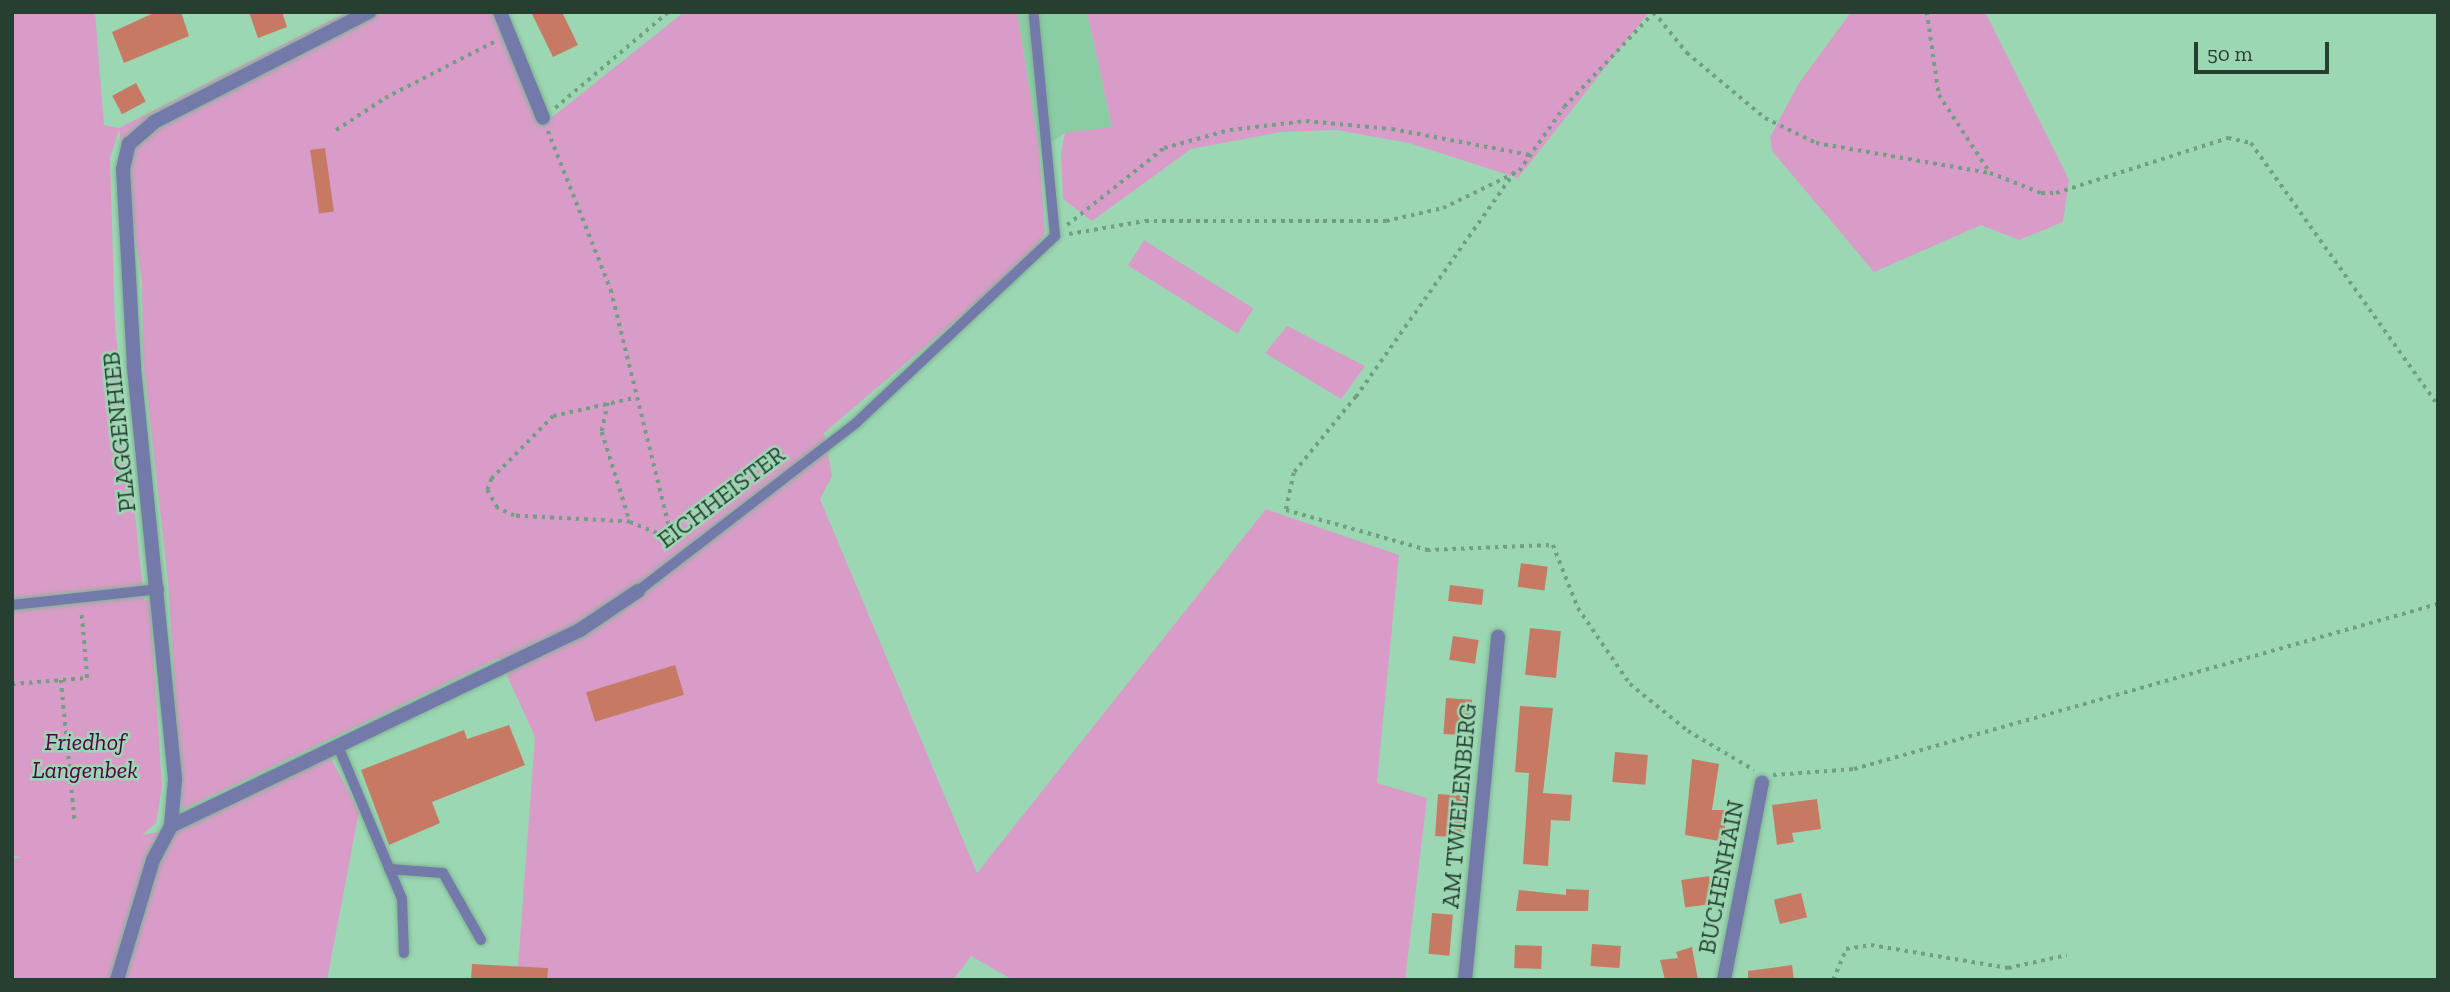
<!DOCTYPE html>
<style>
body{margin:0}
#map{position:relative;width:2450px;height:992px;overflow:hidden;background:#9cd7b3;font-family:"Zilla Slab",serif}
div>[style]{position:absolute}
[style*='--x']{left:calc(var(--x)*1px);top:calc(var(--y)*1px);width:calc(var(--w)*1px);rotate:calc(var(--a)*1deg)}
.built>*{inset:0;background:#8acda5}
.green>*{inset:0;background:#d99cc8;transform-origin:0 0}
.building>*{inset:0;background:#c77a63;transform-origin:0 0}
.path>*{height:3.5px;margin-top:-1.75px;transform-origin:0;background:repeating-linear-gradient(90deg,#719f83 0 3.5px,transparent 0 8.5px)}
.roads{filter:drop-shadow(0 0 2px #80b394) drop-shadow(0 0 2px #80b394)}
.lane>*{height:10px;margin:-5px;padding:0 5px;transform-origin:5px;border-radius:5px;background:#737aaa}
.street>*{height:14px;margin:-7px;padding:0 7px;transform-origin:7px;border-radius:7px;background:#737aaa}
span{translate:-50% -50%;white-space:nowrap;text-align:center;line-height:1.15;-webkit-text-stroke:5px #9cd7b3;paint-order:stroke}
.street-label{font-size:24px;color:#273f31}
.park-label{font-size:24px;color:#520044;font-style:italic}
.frame{position:absolute;inset:0;border:14px solid #273f31;pointer-events:none}
.scale{position:absolute;left:2194px;top:42px;width:135px;height:32px;box-sizing:border-box;border:4px solid #273f31;border-top:0;padding-left:9px;font-size:21px;line-height:24px;white-space:nowrap;color:#273f31;-webkit-text-stroke:5px #9cd7b3;paint-order:stroke}
</style>
<div id="map">
<div class="built">
<div style="clip-path:polygon(1017px 12px,1087px 12px,1112px 128px,1065px 133px,1039px 150px)"></div>
</div>
<div class="green">
<div style="clip-path:polygon(12px 12px,95px 12px,104px 125px,119px 128px,347px 12px,492px 12px,541px 126px,684px 12px,1017px 12px,1039px 150px,1045px 233px,1030px 257px,824px 433px,832px 476px,820px 499px,977px 873px,1266px 509px,1399px 555px,1377px 783px,1427px 798px,1405px 980px,1013px 980px,971px 956px,953px 980px,517px 980px,535px 737px,499px 658px,182px 810px,168px 581px,143px 359px,142px 282px,119px 130px,110px 158px,115px 326px,144px 600px,150px 600px,162px 787px,156px 823px,142px 835px,178px 828px,330px 757px,359px 811px,327px 980px,12px 980px,12px 859px,23px 857px,12px 856px)"></div>
<div style="clip-path:polygon(1087px 12px,1649px 12px,1518px 178px,1409px 143px,1337px 130px,1281px 132px,1191px 149px,1092px 221px,1063px 199px,1061px 153px,1065px 133px,1112px 127px)"></div>
<div style="clip-path:polygon(1851px 12px,1985px 12px,2069px 180px,2063px 222px,2019px 240px,1981px 225px,1874px 272px,1772px 151px,1770px 137px,1799px 83px)"></div>
<div style="left:1144px;top:240px;width:129px;height:30px;rotate:32deg"></div>
<div style="clip-path:polygon(1287px 326px,1365px 366px,1341px 399px,1265px 353px)"></div>
</div>
<div class="building">
<div style="clip-path:polygon(156px 12px,181px 12px,189px 36px,124px 63px,112px 32px)"></div>
<div style="clip-path:polygon(249px 12px,282px 12px,287px 27px,258px 38px)"></div>
<div style="clip-path:polygon(531px 12px,562px 12px,578px 45px,553px 57px)"></div>
<div style="left:136px;top:83px;width:21px;height:27px;rotate:62deg"></div>
<div style="left:325px;top:148px;width:64px;height:15px;rotate:82deg"></div>
<div style="left:1521px;top:563px;width:27px;height:24px;rotate:8deg"></div>
<div style="left:1450px;top:585px;width:34px;height:16px;rotate:7deg"></div>
<div style="left:1530px;top:628px;width:31px;height:47px;rotate:6deg"></div>
<div style="left:1453px;top:636px;width:26px;height:24px;rotate:9deg"></div>
<div style="left:675px;top:665px;width:31px;height:93px;rotate:73deg"></div>
<div style="left:1446px;top:698px;width:26px;height:36px;rotate:4deg"></div>
<div style="clip-path:polygon(1520px 706px,1553px 708px,1543px 793px,1572px 795px,1570px 821px,1551px 820px,1548px 866px,1523px 864px,1529px 773px,1515px 772px)"></div>
<div style="clip-path:polygon(509px 725px,525px 765px,432px 802px,440px 823px,389px 845px,361px 770px,464px 730px,467px 739px)"></div>
<div style="left:1615px;top:752px;width:33px;height:30px;rotate:5deg"></div>
<div style="clip-path:polygon(1692px 759px,1719px 764px,1712px 810px,1725px 810px,1725px 842px,1685px 835px)"></div>
<div style="left:1438px;top:794px;width:28px;height:42px;rotate:4deg"></div>
<div style="clip-path:polygon(1817px 799px,1821px 829px,1792px 833px,1794px 842px,1777px 845px,1772px 805px)"></div>
<div style="left:1709px;top:876px;width:28px;height:28px;rotate:82deg"></div>
<div style="clip-path:polygon(1566px 889px,1589px 890px,1588px 911px,1516px 911px,1519px 890px,1566px 895px)"></div>
<div style="left:1801px;top:893px;width:25px;height:28px;rotate:76deg"></div>
<div style="left:1432px;top:913px;width:21px;height:41px;rotate:5deg"></div>
<div style="left:1592px;top:944px;width:29px;height:22px;rotate:4deg"></div>
<div style="left:1515px;top:945px;width:27px;height:23px;rotate:2deg"></div>
<div style="clip-path:polygon(1692px 947px,1698px 980px,1665px 980px,1660px 960px,1678px 958px,1676px 952px)"></div>
<div style="clip-path:polygon(472px 964px,548px 968px,547px 980px,471px 980px)"></div>
<div style="clip-path:polygon(1792px 965px,1794px 980px,1748px 980px,1748px 971px)"></div>
</div>
<div class="path">
<div style="--x:1654;--y:12;--w:53;--a:51.2"></div>
<div style="--x:1687;--y:53;--w:102;--a:39.8"></div>
<div style="--x:1765;--y:118;--w:57;--a:26.1"></div>
<div style="--x:1816;--y:143;--w:176;--a:9.8"></div>
<div style="--x:1927;--y:12;--w:84;--a:81.8"></div>
<div style="--x:1939;--y:95;--w:93;--a:56.8"></div>
<div style="--x:1990;--y:173;--w:55;--a:21.4"></div>
<div style="--x:2041;--y:193;--w:15;--a:0"></div>
<div style="--x:2056;--y:193;--w:181;--a:-17.7"></div>
<div style="--x:2228;--y:138;--w:24;--a:12"></div>
<div style="--x:2251;--y:143;--w:322;--a:54.5"></div>
<div style="--x:555;--y:108;--w:148;--a:-40.3"></div>
<div style="--x:336;--y:130;--w:59;--a:-33.1"></div>
<div style="--x:385;--y:98;--w:125;--a:-27.2"></div>
<div style="--x:548;--y:131;--w:171;--a:68.4"></div>
<div style="--x:611;--y:290;--w:256;--a:76.2"></div>
<div style="--x:672;--y:539;--w:13;--a:113"></div>
<div style="--x:1515;--y:172;--w:276;--a:125.2"></div>
<div style="--x:1356;--y:397;--w:98;--a:129.2"></div>
<div style="--x:1294;--y:473;--w:38;--a:102"></div>
<div style="--x:1286;--y:510;--w:147;--a:15.8"></div>
<div style="--x:1427;--y:550;--w:126;--a:-2.3"></div>
<div style="--x:1553;--y:545;--w:68;--a:68.4"></div>
<div style="--x:1578;--y:608;--w:92;--a:55.6"></div>
<div style="--x:1630;--y:684;--w:75;--a:39"></div>
<div style="--x:1688;--y:731;--w:77;--a:30.6"></div>
<div style="--x:1067;--y:225;--w:124;--a:-38.4"></div>
<div style="--x:1164;--y:148;--w:68;--a:-15.3"></div>
<div style="--x:1230;--y:130;--w:77;--a:-6.8"></div>
<div style="--x:1306;--y:121;--w:86;--a:5.3"></div>
<div style="--x:1392;--y:129;--w:140;--a:10.7"></div>
<div style="--x:1069;--y:234;--w:77;--a:-9.7"></div>
<div style="--x:1145;--y:221;--w:241;--a:0"></div>
<div style="--x:1386;--y:221;--w:58;--a:-12.8"></div>
<div style="--x:1443;--y:208;--w:85;--a:-26"></div>
<div style="--x:1519;--y:171;--w:78;--a:-54.9"></div>
<div style="--x:1564;--y:107;--w:131;--a:-46.5"></div>
<div style="--x:608;--y:403;--w:30;--a:102"></div>
<div style="--x:602;--y:432;--w:94;--a:72.7"></div>
<div style="--x:630;--y:522;--w:45;--a:22"></div>
<div style="--x:630;--y:522;--w:116;--a:-177"></div>
<div style="--x:514;--y:516;--w:19;--a:-155"></div>
<div style="--x:497;--y:508;--w:21;--a:-119"></div>
<div style="--x:487;--y:490;--w:12;--a:-70"></div>
<div style="--x:491;--y:479;--w:88;--a:-45.5"></div>
<div style="--x:553;--y:416;--w:83;--a:-12.5"></div>
<div style="--x:61;--y:680;--w:143;--a:84.4"></div>
<div style="--x:12;--y:684;--w:75;--a:-4.6"></div>
<div style="--x:87;--y:678;--w:68;--a:-95"></div>
<div style="--x:1773;--y:775;--w:81;--a:-4.2"></div>
<div style="--x:1854;--y:769;--w:607;--a:-15.78"></div>
<div style="--x:1833;--y:980;--w:34;--a:-67"></div>
<div style="--x:1846;--y:949;--w:25;--a:-9"></div>
<div style="--x:1871;--y:945;--w:139;--a:9.5"></div>
<div style="--x:2008;--y:968;--w:60;--a:-12.4"></div>
</div>
<div class="roads">
<div class="lane">
<div style="--x:638;--y:591;--w:275;--a:-37.6"></div>
<div style="--x:856;--y:423;--w:273;--a:-43.2"></div>
<div style="--x:1055;--y:236;--w:221;--a:-95.5"></div>
<div style="--x:12;--y:605;--w:148;--a:-6.2"></div>
<div style="--x:338;--y:746;--w:166;--a:67.3"></div>
<div style="--x:402;--y:899;--w:54;--a:87.9"></div>
<div style="--x:389;--y:869;--w:54;--a:4.2"></div>
<div style="--x:443;--y:873;--w:77;--a:60.4"></div>
</div>
<div class="street">
<div style="--x:500;--y:12;--w:114;--a:67.9"></div>
<div style="--x:171;--y:826;--w:454;--a:-25.6"></div>
<div style="--x:580;--y:630;--w:70;--a:-33.9"></div>
<div style="--x:117;--y:980;--w:125;--a:-73.3"></div>
<div style="--x:153;--y:860;--w:38;--a:-62"></div>
<div style="--x:171;--y:826;--w:47;--a:-85.1"></div>
<div style="--x:175;--y:779;--w:415;--a:-95.7"></div>
<div style="--x:134;--y:366;--w:197;--a:-93.2"></div>
<div style="--x:123;--y:169;--w:26;--a:-77"></div>
<div style="--x:129;--y:144;--w:33;--a:-41"></div>
<div style="--x:154;--y:122;--w:242;--a:-27.1"></div>
<div style="--x:1465;--y:980;--w:345;--a:-84.5"></div>
<div style="--x:1724;--y:980;--w:201;--a:-79.1"></div>
</div>
</div>
<div class="street-label">
<span style="left:119px;top:432px;rotate:-96deg">PLAGGENHIEB</span>
<span style="left:721px;top:497px;rotate:-37deg">EICHHEISTER</span>
<span style="left:1459px;top:806px;rotate:-85deg">AM TWIELENBERG</span>
<span style="left:1721px;top:877px;rotate:-79deg">BUCHENHAIN</span>
</div>
<div class="park-label">
<span style="left:85px;top:756px">Friedhof<br>Langenbek</span>
</div>
<div class="frame"></div>
<div class="scale">50 m</div>
</div>
